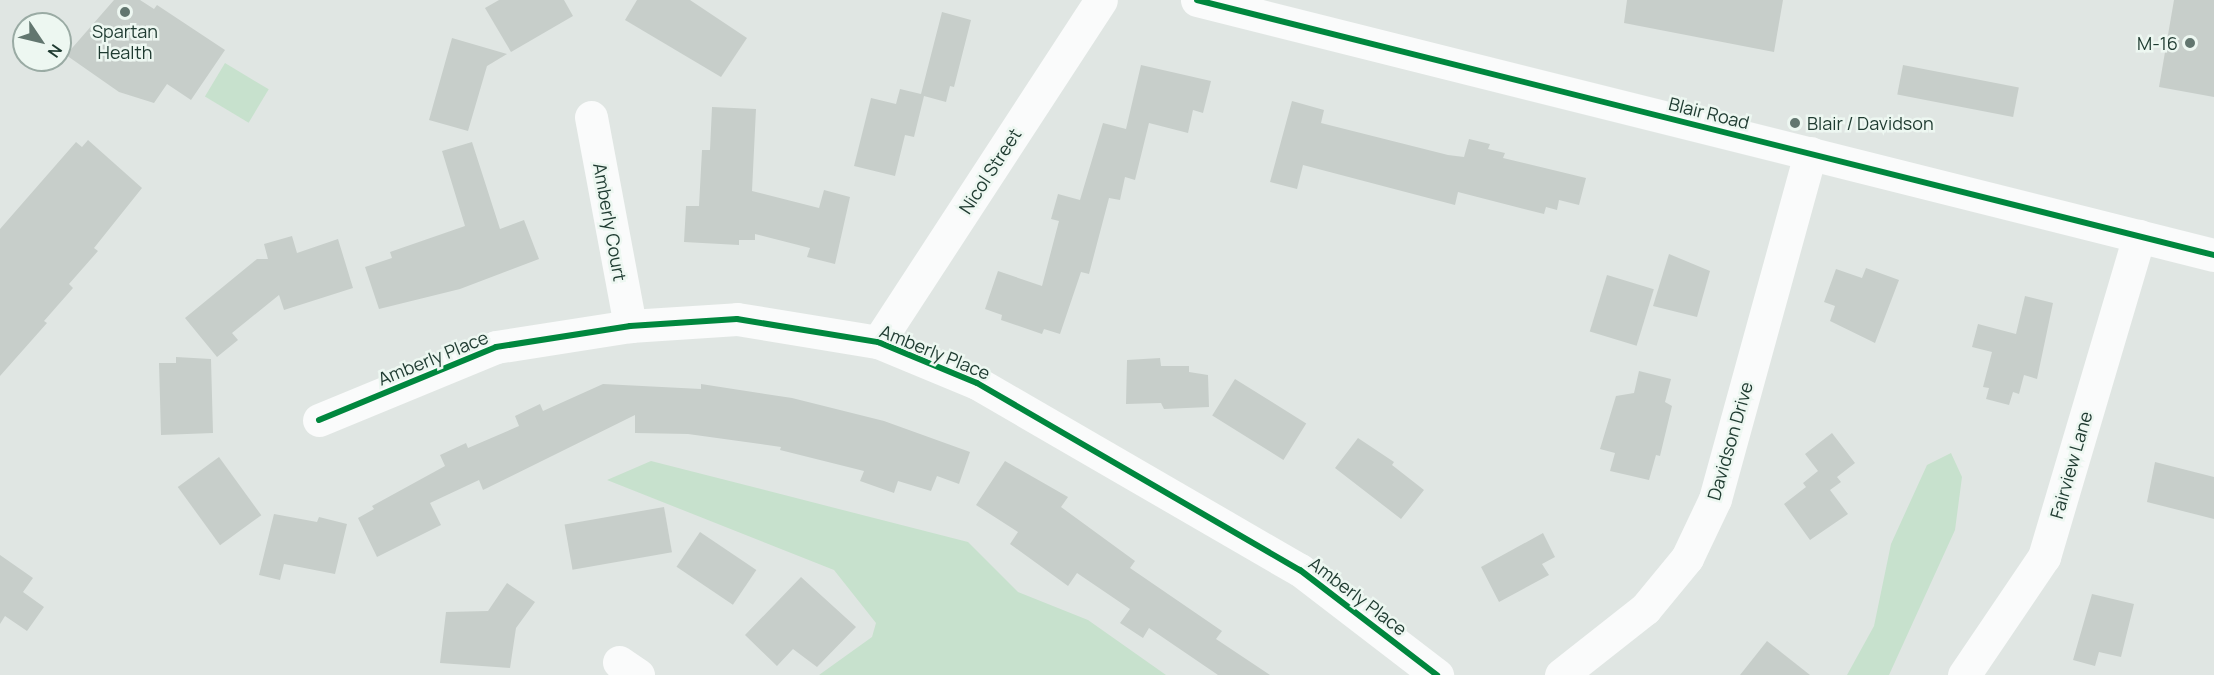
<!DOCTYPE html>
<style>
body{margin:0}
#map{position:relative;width:2214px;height:675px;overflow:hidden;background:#e0e6e3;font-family:Manrope,sans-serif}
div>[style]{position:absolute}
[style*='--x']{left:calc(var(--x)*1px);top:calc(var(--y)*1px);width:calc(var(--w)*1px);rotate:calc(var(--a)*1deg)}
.green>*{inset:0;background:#c7e1cd;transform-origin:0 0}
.building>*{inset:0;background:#c7ceca;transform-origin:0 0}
.minor>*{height:33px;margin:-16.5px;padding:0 16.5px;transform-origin:16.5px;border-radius:16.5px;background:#fafbfb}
.cycleway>*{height:6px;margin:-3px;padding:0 3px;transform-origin:3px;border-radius:3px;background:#00873e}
.dots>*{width:16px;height:16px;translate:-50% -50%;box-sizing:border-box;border:3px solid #edf7f1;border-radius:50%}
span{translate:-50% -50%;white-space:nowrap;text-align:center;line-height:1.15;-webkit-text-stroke:5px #edf7f1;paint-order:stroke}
.poi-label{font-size:18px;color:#1e3a30}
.right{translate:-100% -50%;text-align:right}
.left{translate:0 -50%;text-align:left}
.street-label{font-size:18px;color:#1e3a30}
.north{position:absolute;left:12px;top:12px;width:60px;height:60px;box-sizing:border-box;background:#edf7f1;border:2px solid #9aaba4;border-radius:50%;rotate:125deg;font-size:16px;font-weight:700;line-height:24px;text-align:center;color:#1e3a30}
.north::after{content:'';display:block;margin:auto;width:21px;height:27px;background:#62766f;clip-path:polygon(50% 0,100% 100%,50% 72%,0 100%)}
</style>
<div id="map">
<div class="green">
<div style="left:225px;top:63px;width:51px;height:39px;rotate:31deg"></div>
<div style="clip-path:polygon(1951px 453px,1962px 477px,1955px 530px,1889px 675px,1847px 675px,1874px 626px,1891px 544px,1927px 465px)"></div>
<div style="clip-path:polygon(651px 461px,968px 542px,1018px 592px,1088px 620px,1166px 675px,819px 675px,872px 637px,876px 623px,834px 570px,607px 480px)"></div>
</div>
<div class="building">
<div style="clip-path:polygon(114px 0,140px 0,154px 9px,157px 5px,225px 50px,191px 100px,167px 84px,154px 103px,119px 92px,66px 55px)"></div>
<div style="clip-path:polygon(499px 0,564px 0,573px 16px,511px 52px,485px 8px)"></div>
<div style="clip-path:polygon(637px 0,690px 0,747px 38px,721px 77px,625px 20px)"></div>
<div style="clip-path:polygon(1627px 0,1783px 0,1774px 52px,1624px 23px)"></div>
<div style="clip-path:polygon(2174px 0,2214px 0,2214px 97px,2159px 87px)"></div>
<div style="clip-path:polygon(942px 12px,971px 20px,954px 87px,950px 86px,946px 102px,924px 96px,914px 137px,905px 135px,895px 176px,854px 166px,871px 98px,896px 104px,900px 89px,921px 94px)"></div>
<div style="clip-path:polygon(452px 38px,507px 54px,487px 66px,468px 131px,429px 120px)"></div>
<div style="clip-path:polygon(1141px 65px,1211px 81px,1203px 113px,1193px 110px,1188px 133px,1149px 123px,1135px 180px,1125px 177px,1120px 200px,1109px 198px,1089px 274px,1081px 272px,1060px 334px,1044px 329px,1042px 334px,1001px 320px,1002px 315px,985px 309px,998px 271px,1042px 286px,1059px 221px,1051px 219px,1058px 194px,1080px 200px,1103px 123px,1126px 129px)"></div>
<div style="left:1903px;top:65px;width:118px;height:30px;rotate:11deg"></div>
<div style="clip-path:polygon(1292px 101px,1324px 110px,1321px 123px,1448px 155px,1464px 157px,1469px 139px,1490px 144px,1488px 149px,1505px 153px,1503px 158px,1586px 178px,1579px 205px,1559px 200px,1557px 210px,1546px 207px,1544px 214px,1458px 192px,1455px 205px,1303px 165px,1297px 189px,1270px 182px)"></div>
<div style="clip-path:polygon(712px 107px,756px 109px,752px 191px,819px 208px,824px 190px,850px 197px,835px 264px,807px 257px,810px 248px,755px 234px,755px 240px,739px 240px,739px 245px,684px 242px,686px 206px,699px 206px,702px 150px,710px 150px)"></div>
<div style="clip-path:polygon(88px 140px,142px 188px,94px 248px,98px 251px,69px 284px,73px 288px,44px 321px,47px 323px,0 376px,0 229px,76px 142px,82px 147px)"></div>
<div style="clip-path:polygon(472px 142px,500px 229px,524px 220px,539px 259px,460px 289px,379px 309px,365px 267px,392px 258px,390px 252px,465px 226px,442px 151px)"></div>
<div style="clip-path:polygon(292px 236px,297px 253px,338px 239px,353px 288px,284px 310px,279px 295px,232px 333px,238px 340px,217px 357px,185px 318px,257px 259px,268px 259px,264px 244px)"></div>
<div style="clip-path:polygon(1669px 254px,1710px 271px,1697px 317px,1653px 306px)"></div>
<div style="clip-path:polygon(1866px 268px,1899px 280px,1875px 343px,1830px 321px,1835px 306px,1824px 302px,1836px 269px,1862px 278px)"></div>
<div style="left:1607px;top:275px;width:49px;height:59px;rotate:17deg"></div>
<div style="clip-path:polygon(2025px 296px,2053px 303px,2037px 379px,2024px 375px,2019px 394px,2013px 392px,2009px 405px,1986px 399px,1989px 388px,1983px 387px,1992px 352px,1972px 347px,1978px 324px,2016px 334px)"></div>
<div style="clip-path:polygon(176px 357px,211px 359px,213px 433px,161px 435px,159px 363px,176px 363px)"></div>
<div style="clip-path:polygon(1160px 358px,1161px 366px,1189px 366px,1189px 372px,1208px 375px,1209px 407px,1164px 409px,1161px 403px,1126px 404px,1127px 360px)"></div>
<div style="clip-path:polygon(1639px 371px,1671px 379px,1665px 402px,1672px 406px,1660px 456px,1656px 455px,1649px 480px,1610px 471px,1615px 453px,1600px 449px,1616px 396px,1634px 393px)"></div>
<div style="left:1235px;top:379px;width:84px;height:43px;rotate:32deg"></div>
<div style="clip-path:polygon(603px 384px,701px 389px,701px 384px,792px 398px,884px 421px,970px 452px,959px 484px,937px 476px,931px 491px,898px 481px,894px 493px,860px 481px,864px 471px,780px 450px,781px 447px,688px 434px,635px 433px,635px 415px,483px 490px,479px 480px,430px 503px,441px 525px,377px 557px,358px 518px,374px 509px,372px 506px,445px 466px,440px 455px,466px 443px,468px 448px,519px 426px,515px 416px,540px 404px,543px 411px)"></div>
<div style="clip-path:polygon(1832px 433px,1855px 463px,1837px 477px,1841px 482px,1830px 490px,1848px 514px,1810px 540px,1784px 504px,1806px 487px,1803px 483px,1818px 471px,1805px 454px)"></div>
<div style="clip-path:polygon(1358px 438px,1394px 462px,1392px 465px,1424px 490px,1401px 519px,1335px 468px)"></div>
<div style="left:219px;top:457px;width:72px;height:51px;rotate:54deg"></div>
<div style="clip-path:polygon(1005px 461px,1068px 497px,1061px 507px,1135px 561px,1130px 568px,1222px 631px,1216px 639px,1270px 675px,1218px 675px,1149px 628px,1143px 638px,1120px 623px,1130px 609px,1077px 573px,1068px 586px,1010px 544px,1018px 532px,976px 505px)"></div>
<div style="clip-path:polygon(2155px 462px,2214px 477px,2214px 519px,2147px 502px)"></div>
<div style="left:664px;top:507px;width:46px;height:101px;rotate:80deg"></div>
<div style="clip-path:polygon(274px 514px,317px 522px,319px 517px,347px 524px,335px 574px,284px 564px,280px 580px,259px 575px)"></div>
<div style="left:700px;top:532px;width:68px;height:42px;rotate:34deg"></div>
<div style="clip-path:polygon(1543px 533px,1555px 557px,1542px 564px,1549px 575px,1499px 602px,1481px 567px)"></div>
<div style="clip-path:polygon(0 555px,33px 578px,23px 592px,44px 607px,27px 631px,5px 616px,0 624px)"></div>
<div style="clip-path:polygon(801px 577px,856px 627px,817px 667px,793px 649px,777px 666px,745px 635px)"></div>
<div style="clip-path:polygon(507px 583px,535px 602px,516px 628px,510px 668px,440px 663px,446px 612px,488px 611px)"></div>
<div style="clip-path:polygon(2092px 594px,2134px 604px,2121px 657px,2099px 652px,2095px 666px,2073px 660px)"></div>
<div style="clip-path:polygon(1767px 641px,1810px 675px,1740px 675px)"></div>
</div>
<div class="minor">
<div style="--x:1197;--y:0;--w:1048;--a:14.08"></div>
<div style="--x:591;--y:117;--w:213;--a:79.4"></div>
<div style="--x:878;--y:342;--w:408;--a:-56.9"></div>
<div style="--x:319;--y:420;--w:191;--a:-22.4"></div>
<div style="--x:496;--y:347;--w:136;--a:-8.9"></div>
<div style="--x:630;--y:326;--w:107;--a:-3.7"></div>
<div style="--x:737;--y:319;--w:143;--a:9.3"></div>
<div style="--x:878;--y:342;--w:107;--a:22.5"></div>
<div style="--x:977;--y:383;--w:373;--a:30.1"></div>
<div style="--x:1300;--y:570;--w:173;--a:37.5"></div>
<div style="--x:619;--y:662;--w:23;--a:34"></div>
<div style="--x:1561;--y:675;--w:107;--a:-38.2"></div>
<div style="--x:1645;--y:609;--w:66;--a:-50.5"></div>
<div style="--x:1687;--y:558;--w:65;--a:-64.6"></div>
<div style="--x:1715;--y:499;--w:359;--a:-74.6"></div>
<div style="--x:1964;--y:675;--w:143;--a:-55.9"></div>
<div style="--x:2044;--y:557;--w:335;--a:-73.5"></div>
</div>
<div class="cycleway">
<div style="--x:1197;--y:0;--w:1048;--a:14.08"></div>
<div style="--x:319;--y:420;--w:191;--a:-22.4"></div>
<div style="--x:496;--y:347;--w:136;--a:-8.9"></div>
<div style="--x:630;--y:326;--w:107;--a:-3.7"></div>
<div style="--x:737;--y:319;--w:143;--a:9.3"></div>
<div style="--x:878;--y:342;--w:107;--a:22.5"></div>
<div style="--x:977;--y:383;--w:373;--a:30.1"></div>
<div style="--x:1300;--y:570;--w:173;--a:37.5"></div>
</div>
<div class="dots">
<div style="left:125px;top:12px;background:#62766f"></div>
<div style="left:2190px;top:43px;background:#62766f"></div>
<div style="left:1795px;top:123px;background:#62766f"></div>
</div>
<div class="poi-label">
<span style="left:125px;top:42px">Spartan<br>Health</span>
<span class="right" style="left:2178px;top:43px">M-16</span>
<span class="left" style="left:1807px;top:123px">Blair / Davidson</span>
</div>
<div class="street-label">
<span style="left:1709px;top:113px;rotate:14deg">Blair Road</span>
<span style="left:990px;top:171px;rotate:-57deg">Nicol Street</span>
<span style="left:610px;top:222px;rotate:80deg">Amberly Court</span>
<span style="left:935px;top:352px;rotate:22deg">Amberly Place</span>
<span style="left:433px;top:358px;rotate:-22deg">Amberly Place</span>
<span style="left:1730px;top:441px;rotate:-74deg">Davidson Drive</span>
<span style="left:2071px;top:465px;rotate:-74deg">Fairview Lane</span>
<span style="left:1358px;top:596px;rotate:37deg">Amberly Place</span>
</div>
<div class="north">N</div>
</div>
